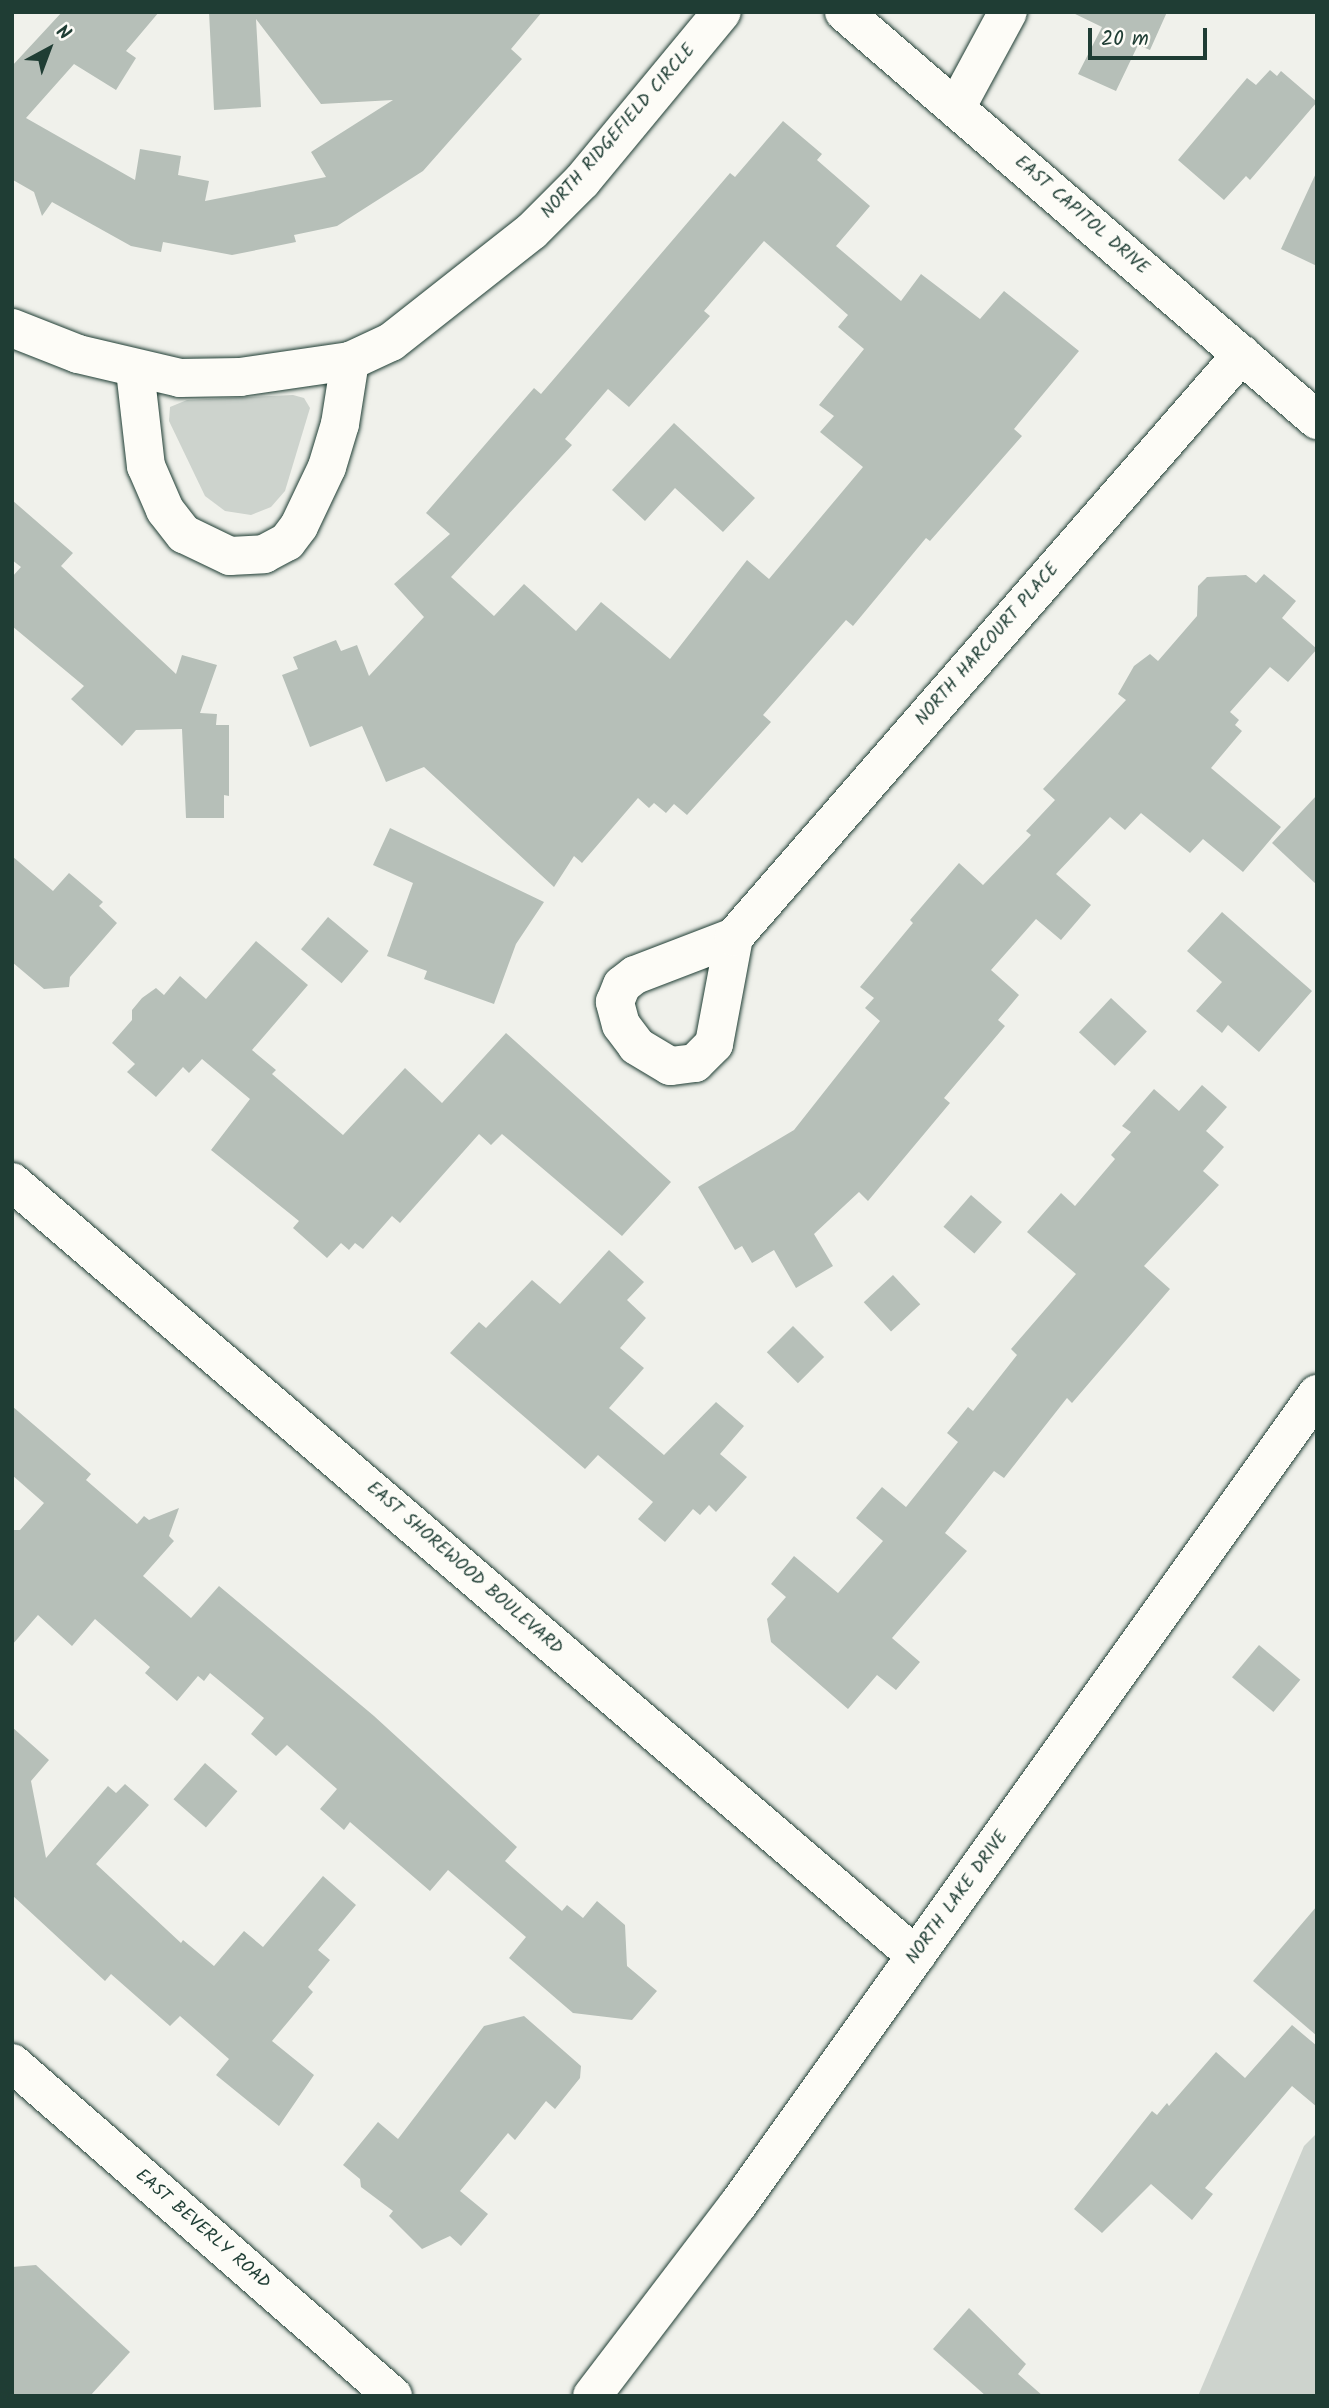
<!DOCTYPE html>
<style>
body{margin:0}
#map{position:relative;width:1329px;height:2408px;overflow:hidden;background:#f0f1eb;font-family:Kalam,sans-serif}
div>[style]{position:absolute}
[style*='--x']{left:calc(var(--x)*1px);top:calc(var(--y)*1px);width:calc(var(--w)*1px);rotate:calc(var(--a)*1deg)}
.green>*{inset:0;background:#cdd3cd}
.building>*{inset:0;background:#b6bfb8;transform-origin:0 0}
.roads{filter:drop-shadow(0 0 2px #1f3d34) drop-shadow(0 0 2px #1f3d34)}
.minor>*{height:38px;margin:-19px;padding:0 19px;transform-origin:19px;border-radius:19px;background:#fdfcf7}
.primary>*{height:38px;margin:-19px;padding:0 19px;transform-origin:19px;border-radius:19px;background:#fdfcf7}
span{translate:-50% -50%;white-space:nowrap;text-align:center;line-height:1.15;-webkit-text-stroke:5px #fdfcf7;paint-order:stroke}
.street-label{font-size:18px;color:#1f3d34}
.frame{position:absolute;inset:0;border:14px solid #1f3d34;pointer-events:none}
.north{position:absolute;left:14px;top:14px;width:70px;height:70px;-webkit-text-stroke:5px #fdfcf7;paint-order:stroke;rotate:41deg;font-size:19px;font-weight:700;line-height:28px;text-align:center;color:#1f3d34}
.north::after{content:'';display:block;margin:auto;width:24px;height:32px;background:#1f3d34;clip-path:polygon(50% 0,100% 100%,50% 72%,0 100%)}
.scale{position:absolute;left:1088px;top:28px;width:119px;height:32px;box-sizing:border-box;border:4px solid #1f3d34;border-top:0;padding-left:9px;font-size:21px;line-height:24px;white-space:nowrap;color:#1f3d34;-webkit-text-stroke:5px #fdfcf7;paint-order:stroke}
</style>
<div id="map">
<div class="green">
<div style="clip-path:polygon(293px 395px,304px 398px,310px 408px,285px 491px,271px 507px,251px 515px,225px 511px,205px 496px,169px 421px,170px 407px,187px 400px)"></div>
<div style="clip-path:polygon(1317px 2133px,1317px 2396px,1198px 2396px,1304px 2146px)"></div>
</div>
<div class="building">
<div style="clip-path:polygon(62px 12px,159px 12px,126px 51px,136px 58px,116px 90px,74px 64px,26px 118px,135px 180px,140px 149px,181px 156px,178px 175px,209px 181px,205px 201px,326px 177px,311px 152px,393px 100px,321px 104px,256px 19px,261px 107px,214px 110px,209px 12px,542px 12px,511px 49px,522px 59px,423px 171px,337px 226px,294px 235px,296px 242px,232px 255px,163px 242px,161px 252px,131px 246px,52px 202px,42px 216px,34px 192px,13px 180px,12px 66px)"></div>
<div style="clip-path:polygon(1071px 12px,1167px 12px,1150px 50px,1138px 45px,1116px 91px,1078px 74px,1102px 27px)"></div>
<div style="clip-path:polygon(1270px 70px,1277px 76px,1281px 71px,1317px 102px,1250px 180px,1246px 176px,1224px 200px,1178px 160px,1247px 78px,1256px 85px)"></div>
<div style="clip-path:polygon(evenodd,783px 121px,822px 154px,817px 160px,870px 206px,836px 246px,901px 301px,921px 274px,980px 319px,1004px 291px,1079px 351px,1014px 429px,1022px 436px,930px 541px,926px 538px,853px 626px,846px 620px,763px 715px,771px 722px,687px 815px,674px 804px,666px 813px,654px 803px,649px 808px,638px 798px,582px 863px,574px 856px,554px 887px,424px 767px,386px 782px,362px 726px,310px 747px,282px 675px,298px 669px,293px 657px,336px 640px,341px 651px,357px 645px,369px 676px,424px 617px,394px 584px,450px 534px,426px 513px,534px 388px,541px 394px,730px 173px,735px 177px,783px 121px,764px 241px,848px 315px,838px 327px,864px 349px,819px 405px,834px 416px,820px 432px,863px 467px,769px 579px,747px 560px,670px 659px,601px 602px,576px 631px,524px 584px,494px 616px,451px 577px,572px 445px,565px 439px,608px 389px,629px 407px,710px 316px,704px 311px,764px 241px)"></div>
<div style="clip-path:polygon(1317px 171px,1317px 266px,1281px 249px)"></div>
<div style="clip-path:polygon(674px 423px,755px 498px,723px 532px,675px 488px,645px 521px,612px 490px)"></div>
<div style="clip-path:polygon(12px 500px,73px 553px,61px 566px,176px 674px,182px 655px,217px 665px,200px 713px,217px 714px,216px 725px,229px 725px,229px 796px,224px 795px,224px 818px,186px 818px,182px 729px,136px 730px,122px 746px,71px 699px,84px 686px,12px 626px,12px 577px,21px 567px,12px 560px)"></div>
<div style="clip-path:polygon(1264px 574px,1296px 601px,1282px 618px,1317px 649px,1288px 682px,1270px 667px,1230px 712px,1239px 720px,1235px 725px,1242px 731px,1211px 768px,1281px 827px,1243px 872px,1203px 839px,1190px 853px,1141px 813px,1125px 830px,1110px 817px,1056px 874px,1091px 905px,1061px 940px,1036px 919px,991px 970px,1019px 995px,998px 1020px,1005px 1026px,944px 1098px,950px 1103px,868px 1201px,859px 1192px,814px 1234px,833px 1266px,796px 1288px,774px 1250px,752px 1263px,742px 1246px,735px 1250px,698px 1187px,794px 1130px,880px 1021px,865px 1008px,874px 998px,860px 987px,913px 923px,910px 920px,959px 863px,983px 885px,1031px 835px,1026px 831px,1055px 800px,1043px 789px,1126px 700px,1118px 694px,1134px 666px,1150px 654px,1158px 661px,1197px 616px,1198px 586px,1207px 577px,1246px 575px,1256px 583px)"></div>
<div style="clip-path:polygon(1317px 795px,1317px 885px,1272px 843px)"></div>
<div style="clip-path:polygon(390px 828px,544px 902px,516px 944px,494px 1004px,424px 979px,427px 971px,387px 956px,413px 883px,373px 865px)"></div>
<div style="clip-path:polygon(12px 856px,53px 891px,69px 873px,103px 902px,99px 906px,117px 923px,70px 977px,69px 987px,44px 989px,12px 962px)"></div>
<div style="clip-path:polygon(1222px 912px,1312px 991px,1259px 1052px,1228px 1025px,1222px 1033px,1196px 1011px,1222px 982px,1187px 951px)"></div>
<div style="left:328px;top:917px;width:53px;height:42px;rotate:40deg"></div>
<div style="clip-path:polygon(256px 941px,308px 985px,252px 1050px,276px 1070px,272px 1074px,343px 1135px,405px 1068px,442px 1103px,506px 1033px,671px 1182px,622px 1236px,502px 1134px,491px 1145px,479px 1134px,400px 1223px,392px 1216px,363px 1249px,355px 1243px,349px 1250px,341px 1243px,327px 1258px,293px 1228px,299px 1221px,211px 1150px,250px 1099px,202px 1059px,189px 1073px,183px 1067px,156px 1097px,127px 1072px,135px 1064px,112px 1043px,132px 1020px,132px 1010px,142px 998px,156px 988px,164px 995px,180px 976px,206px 999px)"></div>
<div style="left:1111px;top:998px;width:49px;height:47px;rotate:43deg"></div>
<div style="clip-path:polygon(1202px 1085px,1227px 1107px,1206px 1131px,1224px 1147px,1203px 1171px,1219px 1185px,1144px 1266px,1170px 1289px,1072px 1403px,1067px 1398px,1004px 1478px,994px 1471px,945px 1533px,967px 1551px,892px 1638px,920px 1662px,896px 1690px,877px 1675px,848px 1709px,771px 1642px,767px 1619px,786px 1597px,771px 1584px,794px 1556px,838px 1593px,883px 1541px,856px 1518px,882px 1487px,906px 1507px,958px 1442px,947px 1433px,968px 1407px,973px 1411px,1017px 1355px,1011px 1349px,1076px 1274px,1027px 1232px,1061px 1193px,1075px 1206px,1115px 1159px,1111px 1155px,1131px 1132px,1122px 1126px,1154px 1089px,1179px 1111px)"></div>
<div style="left:971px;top:1195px;width:41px;height:42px;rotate:41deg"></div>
<div style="clip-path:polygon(609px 1250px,644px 1282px,627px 1300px,646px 1318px,620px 1348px,644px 1368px,609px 1408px,664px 1455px,716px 1402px,744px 1426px,720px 1454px,747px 1477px,716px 1512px,709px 1505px,700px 1515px,693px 1509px,665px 1542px,638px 1519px,653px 1502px,598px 1455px,585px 1469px,450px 1353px,479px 1322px,486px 1328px,532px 1280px,560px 1304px)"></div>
<div style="left:893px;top:1275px;width:40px;height:40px;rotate:47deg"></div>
<div style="left:793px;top:1326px;width:44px;height:37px;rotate:45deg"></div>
<div style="clip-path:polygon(12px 1406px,91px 1474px,86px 1480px,137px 1524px,144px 1516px,149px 1520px,179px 1508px,169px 1536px,174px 1541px,143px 1576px,191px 1618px,219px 1586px,374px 1716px,517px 1847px,505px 1861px,562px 1911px,567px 1905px,583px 1918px,597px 1901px,625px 1925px,627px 1966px,657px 1991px,632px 2020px,573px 2013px,509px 1958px,526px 1937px,448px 1870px,430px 1891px,350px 1822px,344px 1830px,320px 1809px,337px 1789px,287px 1745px,276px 1756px,251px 1734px,264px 1718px,210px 1673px,204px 1681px,198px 1676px,177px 1701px,145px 1673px,150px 1667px,95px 1619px,72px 1646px,38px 1615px,12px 1645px,12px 1530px,20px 1530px,44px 1503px,12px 1475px)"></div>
<div style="left:1259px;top:1645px;width:54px;height:42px;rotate:40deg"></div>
<div style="clip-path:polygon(12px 1727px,49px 1760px,31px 1781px,46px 1858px,108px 1786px,116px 1793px,125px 1784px,149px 1805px,96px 1864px,181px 1943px,183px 1940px,214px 1966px,244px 1931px,263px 1947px,323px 1876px,356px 1905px,318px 1950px,330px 1960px,308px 1987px,313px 1992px,272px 2041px,314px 2075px,279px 2126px,216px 2075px,229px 2059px,180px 2016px,170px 2026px,111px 1974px,105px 1981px,12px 1895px)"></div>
<div style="left:205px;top:1763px;width:43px;height:48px;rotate:41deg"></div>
<div style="clip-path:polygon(1317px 1906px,1317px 2036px,1253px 1981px)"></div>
<div style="clip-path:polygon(524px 2016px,581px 2066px,580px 2078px,555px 2109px,546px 2101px,515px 2140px,508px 2133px,460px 2191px,488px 2214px,461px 2246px,450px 2236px,422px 2249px,389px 2216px,393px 2211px,361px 2187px,360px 2179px,343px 2165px,378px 2122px,398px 2139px,484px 2026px)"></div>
<div style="clip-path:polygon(1292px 2025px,1317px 2046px,1317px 2107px,1292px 2086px,1205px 2188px,1213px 2194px,1192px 2220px,1151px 2184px,1102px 2233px,1074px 2209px,1152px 2111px,1157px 2115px,1167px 2103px,1169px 2106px,1216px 2052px,1245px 2078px)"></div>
<div style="clip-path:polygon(36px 2265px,130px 2352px,90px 2396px,12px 2396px,12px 2267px)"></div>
<div style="clip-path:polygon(969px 2308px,1026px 2364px,1018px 2374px,1043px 2396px,986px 2396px,933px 2349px)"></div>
</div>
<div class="roads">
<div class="minor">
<div style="--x:956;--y:108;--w:109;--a:-61.6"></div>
<div style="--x:12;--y:328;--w:71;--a:21.5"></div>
<div style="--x:78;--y:354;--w:105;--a:13.2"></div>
<div style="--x:180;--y:378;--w:60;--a:-1"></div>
<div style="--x:240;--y:377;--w:111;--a:-8.3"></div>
<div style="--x:350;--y:361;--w:45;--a:-24.9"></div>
<div style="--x:391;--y:342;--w:179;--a:-38.2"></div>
<div style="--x:532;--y:231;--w:71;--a:-45"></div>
<div style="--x:582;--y:181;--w:219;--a:-50.4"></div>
<div style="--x:135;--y:370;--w:97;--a:83.5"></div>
<div style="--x:146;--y:466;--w:48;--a:66.6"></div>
<div style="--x:165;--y:510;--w:31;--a:52"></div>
<div style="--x:184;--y:534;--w:51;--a:25.6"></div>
<div style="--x:230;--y:556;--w:34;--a:-3"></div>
<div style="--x:264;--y:554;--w:26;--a:-28"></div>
<div style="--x:287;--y:542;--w:20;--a:-53"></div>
<div style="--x:299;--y:526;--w:65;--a:-64.6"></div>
<div style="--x:327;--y:467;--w:45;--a:-73.2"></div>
<div style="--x:340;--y:424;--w:64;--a:-81"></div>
<div style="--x:734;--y:937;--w:109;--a:100.6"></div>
<div style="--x:714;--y:1044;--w:27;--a:135"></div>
<div style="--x:695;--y:1063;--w:25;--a:173"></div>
<div style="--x:670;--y:1066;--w:39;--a:-149"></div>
<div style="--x:637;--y:1046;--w:26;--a:-127"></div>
<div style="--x:621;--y:1025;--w:24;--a:-105"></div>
<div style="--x:615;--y:1002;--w:18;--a:-68"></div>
<div style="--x:622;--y:985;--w:16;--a:-38"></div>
<div style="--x:635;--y:975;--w:106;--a:-21"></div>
<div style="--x:734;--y:937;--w:773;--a:-48.93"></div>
<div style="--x:12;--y:1182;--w:1190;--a:40.57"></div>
<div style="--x:12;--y:2063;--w:506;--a:41.15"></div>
</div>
<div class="primary">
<div style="--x:844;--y:12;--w:625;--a:40.78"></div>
<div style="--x:592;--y:2396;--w:239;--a:-52.7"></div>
<div style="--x:737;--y:2206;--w:998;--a:-54.46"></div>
</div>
</div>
<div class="street-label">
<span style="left:619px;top:132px;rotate:-49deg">NORTH RIDGEFIELD CIRCLE</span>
<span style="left:1081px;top:216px;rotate:41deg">EAST CAPITOL DRIVE</span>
<span style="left:988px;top:645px;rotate:-49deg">NORTH HARCOURT PLACE</span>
<span style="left:464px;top:1569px;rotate:41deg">EAST SHOREWOOD BOULEVARD</span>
<span style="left:958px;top:1898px;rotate:-54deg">NORTH LAKE DRIVE</span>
<span style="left:202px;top:2230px;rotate:41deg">EAST BEVERLY ROAD</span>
</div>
<div class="frame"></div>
<div class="north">N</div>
<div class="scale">20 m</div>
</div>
